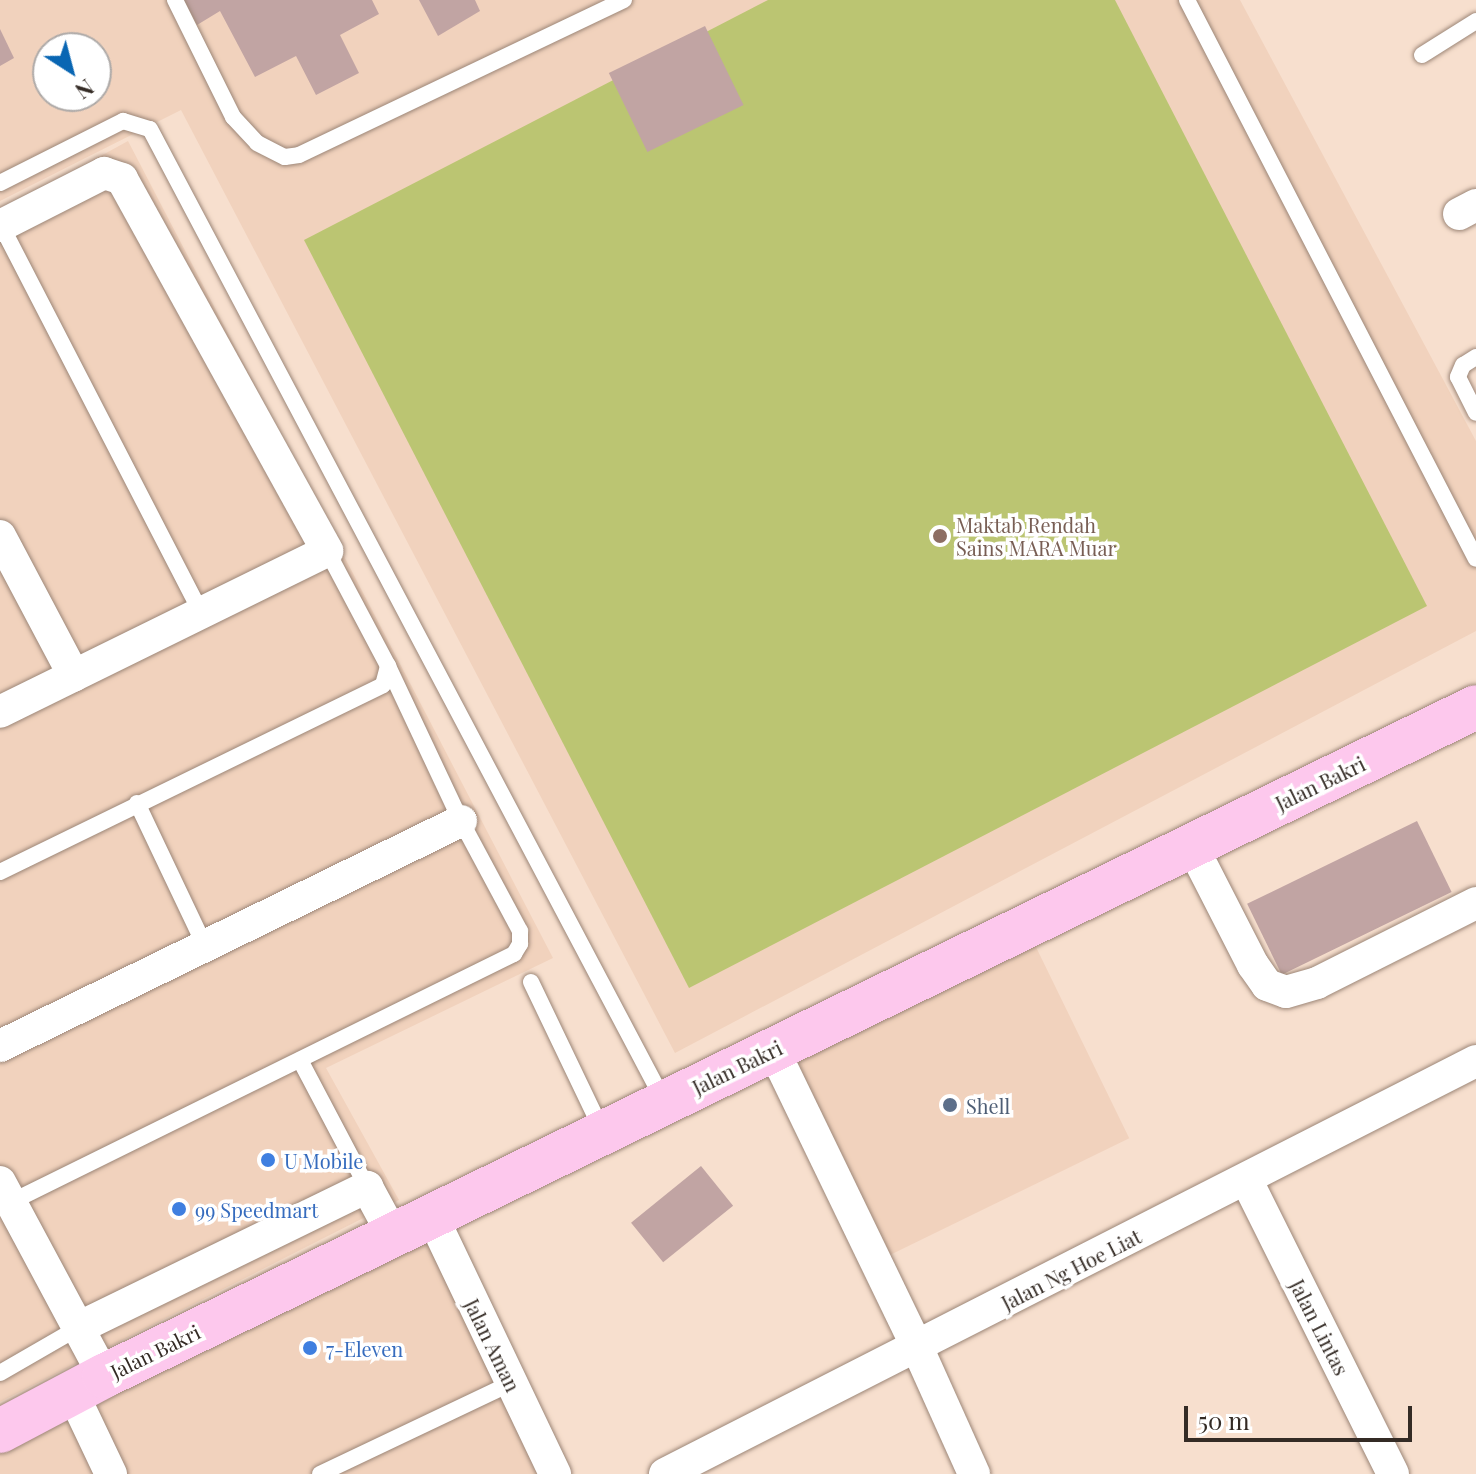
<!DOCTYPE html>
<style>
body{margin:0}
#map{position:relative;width:1476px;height:1474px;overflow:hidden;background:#f7dfce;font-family:"Playfair Display",serif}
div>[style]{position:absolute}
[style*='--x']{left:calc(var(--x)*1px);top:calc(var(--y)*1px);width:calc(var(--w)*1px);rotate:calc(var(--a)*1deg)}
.built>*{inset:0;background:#f1d2bd;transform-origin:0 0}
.green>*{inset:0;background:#bbc572}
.building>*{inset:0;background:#c1a4a3;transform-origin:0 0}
.roads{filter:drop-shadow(0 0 2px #9c8677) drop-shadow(0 0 2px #9c8677)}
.service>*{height:16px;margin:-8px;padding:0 8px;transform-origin:8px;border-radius:8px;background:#fff}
.minor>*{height:32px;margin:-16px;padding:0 16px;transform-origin:16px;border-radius:16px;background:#fff}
.primary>*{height:44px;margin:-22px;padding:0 22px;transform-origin:22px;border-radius:22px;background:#fdc8ed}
.dots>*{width:22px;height:22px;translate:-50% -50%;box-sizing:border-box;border:4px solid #fff;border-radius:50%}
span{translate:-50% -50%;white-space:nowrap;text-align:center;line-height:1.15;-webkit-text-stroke:7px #fff;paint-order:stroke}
.education-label{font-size:20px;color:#785e54}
.left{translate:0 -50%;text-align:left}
.street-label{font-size:20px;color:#342b25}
.service-label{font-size:20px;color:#4e5e75}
.shop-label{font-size:20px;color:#366cbe}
.north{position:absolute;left:32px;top:32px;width:80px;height:80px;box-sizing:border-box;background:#fff;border:2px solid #aeaaa8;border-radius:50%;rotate:144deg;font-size:22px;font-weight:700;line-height:32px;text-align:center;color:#342b25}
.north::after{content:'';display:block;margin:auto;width:28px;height:36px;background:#0966b3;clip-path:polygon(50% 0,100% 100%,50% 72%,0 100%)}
.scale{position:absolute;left:1184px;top:1406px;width:228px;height:36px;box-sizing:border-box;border:4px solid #342b25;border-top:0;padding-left:10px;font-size:24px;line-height:28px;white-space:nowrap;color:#342b25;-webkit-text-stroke:6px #fff;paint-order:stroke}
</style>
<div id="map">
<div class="built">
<div style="clip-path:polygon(evenodd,0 0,1240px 0,1476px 441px,1476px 631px,675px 1053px,181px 110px,0 201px,0 0,48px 48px,96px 48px,96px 96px,48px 96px,48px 48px)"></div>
<div style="clip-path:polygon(128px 141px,553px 958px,326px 1068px,399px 1200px,0 1402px,0 211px)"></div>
<div style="left:1035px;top:945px;width:215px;height:268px;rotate:64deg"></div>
<div style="clip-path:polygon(450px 1227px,568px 1474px,0 1474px,0 1451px)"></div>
</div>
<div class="green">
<div style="clip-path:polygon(768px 0,1115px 0,1427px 606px,689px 988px,304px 240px)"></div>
</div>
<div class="building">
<div style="clip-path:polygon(184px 0,372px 0,379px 14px,340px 35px,359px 73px,316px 95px,296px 56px,255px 77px,220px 11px,197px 25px)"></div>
<div style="clip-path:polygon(419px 0,475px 0,480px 11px,438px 36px)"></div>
<div style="left:705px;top:26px;width:88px;height:107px;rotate:64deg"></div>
<div style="clip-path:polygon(0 29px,14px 58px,0 66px)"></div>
<div style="left:1417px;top:821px;width:79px;height:189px;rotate:64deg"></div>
<div style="left:701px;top:1166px;width:51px;height:90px;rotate:51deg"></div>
</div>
<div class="roads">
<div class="service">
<div style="--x:175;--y:0;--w:131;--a:63.6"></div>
<div style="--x:233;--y:117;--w:35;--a:47"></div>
<div style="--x:257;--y:143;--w:31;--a:27"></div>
<div style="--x:285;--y:157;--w:14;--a:-8"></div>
<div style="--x:299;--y:155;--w:360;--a:-25.5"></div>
<div style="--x:1187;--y:0;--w:629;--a:62.66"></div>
<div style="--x:1422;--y:55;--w:64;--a:-32.2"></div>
<div style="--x:0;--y:183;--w:138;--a:-26.8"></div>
<div style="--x:123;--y:121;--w:28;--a:17"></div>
<div style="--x:150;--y:129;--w:1100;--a:62.13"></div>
<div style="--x:1;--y:225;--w:437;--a:62.7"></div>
<div style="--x:1476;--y:357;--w:15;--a:148"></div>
<div style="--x:1463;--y:365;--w:13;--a:113"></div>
<div style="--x:1458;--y:377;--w:40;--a:63.4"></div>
<div style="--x:137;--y:803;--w:161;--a:64.6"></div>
<div style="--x:0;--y:872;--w:426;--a:-26"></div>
<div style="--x:383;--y:685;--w:20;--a:-75"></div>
<div style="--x:388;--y:666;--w:130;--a:-117.9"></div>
<div style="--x:531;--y:982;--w:166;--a:64.4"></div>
<div style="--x:300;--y:1060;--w:144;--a:62.2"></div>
<div style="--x:11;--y:1202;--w:561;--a:-26.25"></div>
<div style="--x:514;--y:954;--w:12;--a:-59"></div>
<div style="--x:520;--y:944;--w:13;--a:-90"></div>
<div style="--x:520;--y:931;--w:129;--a:-118.2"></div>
<div style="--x:459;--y:817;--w:167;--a:-115.2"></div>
<div style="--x:0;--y:1373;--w:90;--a:-30"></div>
<div style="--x:320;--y:1474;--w:212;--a:-25.4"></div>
</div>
<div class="minor">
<div style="--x:1459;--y:214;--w:19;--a:-28"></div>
<div style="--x:0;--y:226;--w:117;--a:-27"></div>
<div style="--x:104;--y:173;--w:19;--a:18"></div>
<div style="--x:122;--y:179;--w:425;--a:61.1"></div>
<div style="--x:327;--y:551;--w:364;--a:153.8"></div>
<div style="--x:0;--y:536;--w:158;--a:62.1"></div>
<div style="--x:1192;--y:846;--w:134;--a:62.9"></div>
<div style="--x:1253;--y:965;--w:24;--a:55"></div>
<div style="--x:1267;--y:985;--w:20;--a:20"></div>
<div style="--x:1286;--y:992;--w:32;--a:-16"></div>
<div style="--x:1317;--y:983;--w:178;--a:-26.7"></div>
<div style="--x:0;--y:1046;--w:513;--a:-26.02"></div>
<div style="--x:773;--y:1049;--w:321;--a:64.2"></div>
<div style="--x:913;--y:1338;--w:149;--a:65.8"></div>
<div style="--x:1247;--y:1181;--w:327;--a:63.5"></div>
<div style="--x:0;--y:1182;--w:220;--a:61.8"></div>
<div style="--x:432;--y:1216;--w:286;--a:64.5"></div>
<div style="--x:78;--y:1328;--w:322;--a:-26"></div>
<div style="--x:367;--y:1187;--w:55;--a:61.6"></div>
<div style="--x:72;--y:1392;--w:91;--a:64.6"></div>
<div style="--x:665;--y:1474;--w:910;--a:-26.99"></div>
</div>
<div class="primary">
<div style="--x:0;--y:1431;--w:118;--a:-27.9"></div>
<div style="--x:104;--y:1376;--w:1526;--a:-25.99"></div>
</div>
</div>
<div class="dots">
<div style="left:940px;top:536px;background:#8d6e63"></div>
<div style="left:950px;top:1105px;background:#5c6f8a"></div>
<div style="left:268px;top:1160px;background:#3f7fe0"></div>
<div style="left:179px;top:1209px;background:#3f7fe0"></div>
<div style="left:310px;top:1348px;background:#3f7fe0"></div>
</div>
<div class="education-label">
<span class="left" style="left:956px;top:536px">Maktab Rendah<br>Sains MARA Muar</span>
</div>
<div class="street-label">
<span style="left:1320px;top:783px;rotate:-26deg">Jalan Bakri</span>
<span style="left:737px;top:1067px;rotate:-26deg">Jalan Bakri</span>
<span style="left:1071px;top:1269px;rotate:-27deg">Jalan Ng Hoe Liat</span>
<span style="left:1320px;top:1327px;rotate:63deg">Jalan Lintas</span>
<span style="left:493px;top:1345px;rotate:64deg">Jalan Aman</span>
<span style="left:155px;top:1351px;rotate:-26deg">Jalan Bakri</span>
</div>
<div class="service-label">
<span class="left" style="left:966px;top:1105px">Shell</span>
</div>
<div class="shop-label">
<span class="left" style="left:284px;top:1160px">U Mobile</span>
<span class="left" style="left:195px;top:1209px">99 Speedmart</span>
<span class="left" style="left:326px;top:1348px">7-Eleven</span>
</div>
<div class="north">N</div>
<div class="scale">50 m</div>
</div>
